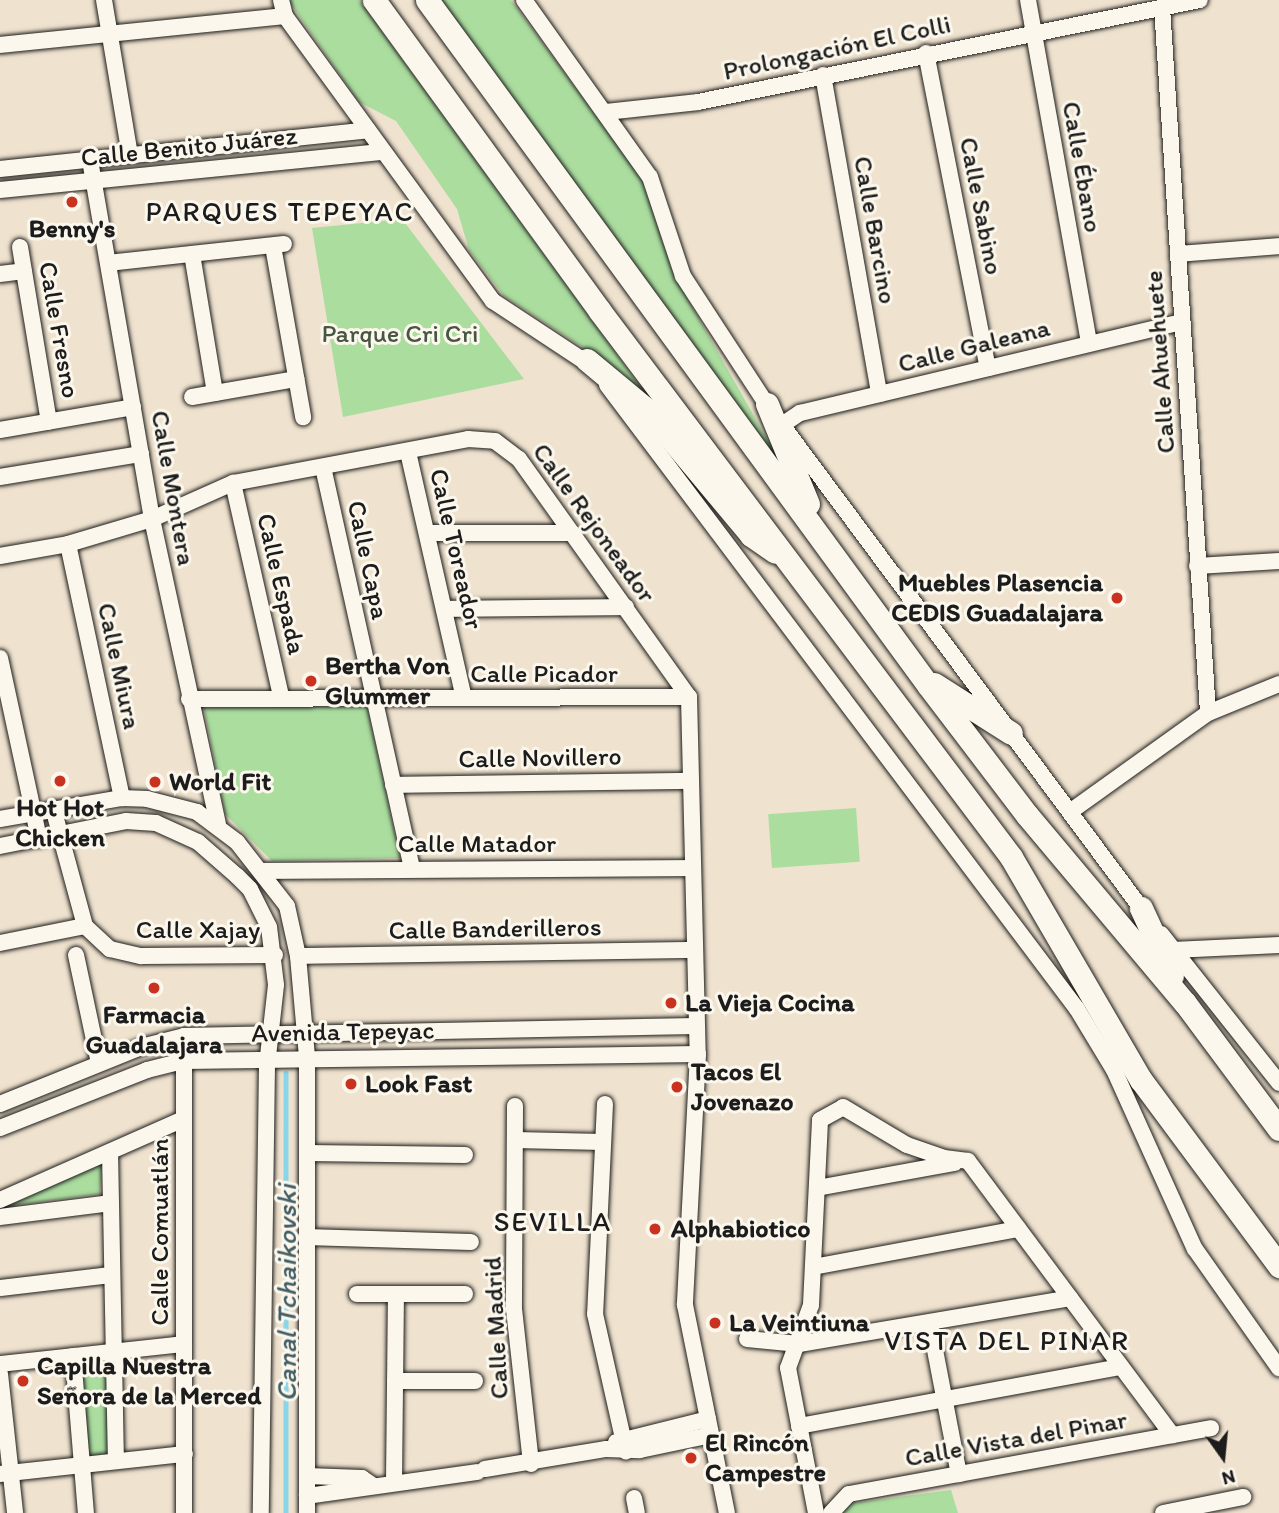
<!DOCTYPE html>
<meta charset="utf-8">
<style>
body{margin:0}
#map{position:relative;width:1279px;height:1513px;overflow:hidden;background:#efe2ce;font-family:Itim,sans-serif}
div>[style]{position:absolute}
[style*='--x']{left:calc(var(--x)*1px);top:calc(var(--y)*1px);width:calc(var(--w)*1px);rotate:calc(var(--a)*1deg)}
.green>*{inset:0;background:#abdd9f;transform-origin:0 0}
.stream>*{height:4.5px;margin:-2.25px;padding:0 2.25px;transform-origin:2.25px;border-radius:2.25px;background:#89d5e9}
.roads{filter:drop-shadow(0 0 2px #1c1c1c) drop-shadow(0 0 2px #1c1c1c)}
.minor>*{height:16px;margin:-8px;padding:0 8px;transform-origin:8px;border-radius:8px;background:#fbf7ec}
.highway>*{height:23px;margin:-11.5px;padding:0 11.5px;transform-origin:11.5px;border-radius:11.5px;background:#fbf7ec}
.dots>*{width:19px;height:19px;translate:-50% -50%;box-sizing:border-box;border:4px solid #fbf7ec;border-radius:50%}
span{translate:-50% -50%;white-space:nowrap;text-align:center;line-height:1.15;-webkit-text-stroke:6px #fbf7ec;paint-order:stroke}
.street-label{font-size:26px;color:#1c1c1c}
.poi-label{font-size:26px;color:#1c1c1c;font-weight:700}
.right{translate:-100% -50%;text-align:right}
.left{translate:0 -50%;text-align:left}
.park-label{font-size:26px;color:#475643}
.neighbourhood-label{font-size:28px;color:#1c1c1c;letter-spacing:2px}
.water-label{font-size:28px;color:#425d64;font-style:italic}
.north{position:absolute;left:1188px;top:1422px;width:70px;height:70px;-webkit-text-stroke:5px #fbf7ec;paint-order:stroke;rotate:165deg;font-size:19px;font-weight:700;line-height:28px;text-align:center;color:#1c1c1c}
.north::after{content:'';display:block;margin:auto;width:24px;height:32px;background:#1c1c1c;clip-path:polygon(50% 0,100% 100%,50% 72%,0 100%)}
</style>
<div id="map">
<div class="green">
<div style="clip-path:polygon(288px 0,359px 0,649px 399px,622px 373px,504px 296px,469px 250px,457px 209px,396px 121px,359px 102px)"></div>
<div style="clip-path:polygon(438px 0,511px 0,643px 180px,677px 280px,796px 490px)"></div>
<div style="clip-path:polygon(402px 219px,524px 379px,343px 417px,312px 228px)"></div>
<div style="clip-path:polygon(367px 706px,400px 858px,272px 861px,225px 814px,204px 708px)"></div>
<div style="left:856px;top:808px;width:54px;height:88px;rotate:86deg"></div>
<div style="clip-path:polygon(102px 1158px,100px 1194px,8px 1206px,7px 1202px)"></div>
<div style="left:107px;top:1358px;width:99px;height:29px;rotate:87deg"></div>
<div style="clip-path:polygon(951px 1490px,958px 1513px,837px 1513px,846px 1504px)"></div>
</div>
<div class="stream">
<div style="--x:286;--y:1073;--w:440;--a:90"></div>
</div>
<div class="roads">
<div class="minor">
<div style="--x:104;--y:0;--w:157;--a:80.5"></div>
<div style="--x:281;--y:0;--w:16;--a:76"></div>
<div style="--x:285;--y:16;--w:353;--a:53.9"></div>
<div style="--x:493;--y:301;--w:120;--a:33.4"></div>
<div style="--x:524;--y:0;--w:217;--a:54.6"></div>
<div style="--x:650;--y:177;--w:104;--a:71.6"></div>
<div style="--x:683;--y:276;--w:161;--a:56.9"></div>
<div style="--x:1028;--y:0;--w:348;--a:79.9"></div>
<div style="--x:1162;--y:7;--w:707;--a:86.27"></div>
<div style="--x:0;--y:45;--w:286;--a:-5.8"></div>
<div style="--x:926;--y:53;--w:321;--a:78.9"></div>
<div style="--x:823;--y:75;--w:324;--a:80"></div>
<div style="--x:606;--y:112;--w:93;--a:-6.2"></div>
<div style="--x:698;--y:102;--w:512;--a:-11.49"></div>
<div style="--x:90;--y:160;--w:364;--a:80.2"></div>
<div style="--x:152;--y:519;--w:312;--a:77.8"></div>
<div style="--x:0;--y:169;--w:370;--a:-6"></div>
<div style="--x:0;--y:190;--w:385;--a:-5.7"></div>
<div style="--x:273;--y:246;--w:174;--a:80"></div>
<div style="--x:20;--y:247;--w:177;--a:80.6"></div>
<div style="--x:192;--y:254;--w:141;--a:80.6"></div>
<div style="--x:1178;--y:254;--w:101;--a:-4.5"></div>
<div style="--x:108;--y:263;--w:177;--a:-6.2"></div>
<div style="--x:0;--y:274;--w:24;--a:-7"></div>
<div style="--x:607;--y:385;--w:781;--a:53.01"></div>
<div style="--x:1077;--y:1009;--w:71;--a:58.8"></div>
<div style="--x:1114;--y:1070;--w:196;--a:65.7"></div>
<div style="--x:1195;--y:1249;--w:146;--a:54.8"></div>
<div style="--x:192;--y:397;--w:106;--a:-9.8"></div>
<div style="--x:782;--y:425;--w:22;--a:-34"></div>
<div style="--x:800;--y:413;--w:393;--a:-13.4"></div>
<div style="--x:785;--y:429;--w:607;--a:53.38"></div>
<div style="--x:0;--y:430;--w:135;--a:-9.8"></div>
<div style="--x:408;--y:452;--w:252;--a:77.2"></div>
<div style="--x:323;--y:467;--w:412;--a:77.5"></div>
<div style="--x:0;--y:477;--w:143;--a:-9.3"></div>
<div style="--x:233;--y:483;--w:218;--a:77.3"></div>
<div style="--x:428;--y:533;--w:144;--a:0"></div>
<div style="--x:68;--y:544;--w:260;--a:78"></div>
<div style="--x:0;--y:556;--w:69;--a:-10"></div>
<div style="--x:68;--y:544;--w:88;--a:-16.6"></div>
<div style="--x:152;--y:519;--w:89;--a:-24"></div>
<div style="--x:233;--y:483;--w:239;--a:-10.6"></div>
<div style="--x:468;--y:439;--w:27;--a:4"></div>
<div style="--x:495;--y:441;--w:30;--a:37"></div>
<div style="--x:519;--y:459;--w:292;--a:54.5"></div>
<div style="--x:689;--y:697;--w:357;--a:88.6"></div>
<div style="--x:698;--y:1054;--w:251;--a:93"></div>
<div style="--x:685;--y:1305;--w:212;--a:78.6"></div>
<div style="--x:1197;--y:566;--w:82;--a:-3.5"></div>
<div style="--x:444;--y:609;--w:182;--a:-0.6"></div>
<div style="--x:0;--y:658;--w:185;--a:77.8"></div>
<div style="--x:189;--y:699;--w:500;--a:-0.23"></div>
<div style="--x:393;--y:785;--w:295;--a:-0.8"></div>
<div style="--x:53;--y:808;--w:122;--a:74.8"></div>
<div style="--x:85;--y:926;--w:34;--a:43"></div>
<div style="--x:110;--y:949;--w:32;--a:13"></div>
<div style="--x:141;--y:956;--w:134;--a:-0.4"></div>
<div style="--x:1071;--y:811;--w:168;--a:-35.6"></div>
<div style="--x:1208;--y:713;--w:77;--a:-22.2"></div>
<div style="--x:0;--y:819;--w:124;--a:-9.8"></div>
<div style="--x:122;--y:798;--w:25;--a:2"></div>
<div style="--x:147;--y:799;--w:52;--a:14.6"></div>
<div style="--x:197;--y:812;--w:50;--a:36.9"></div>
<div style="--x:237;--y:842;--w:81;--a:52"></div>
<div style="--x:287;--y:906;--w:51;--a:77.6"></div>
<div style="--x:298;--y:956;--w:100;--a:84.9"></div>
<div style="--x:307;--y:1056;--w:457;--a:90"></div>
<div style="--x:0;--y:846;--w:128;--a:-11.2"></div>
<div style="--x:126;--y:821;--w:30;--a:4"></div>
<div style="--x:156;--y:823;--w:46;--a:24.3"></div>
<div style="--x:198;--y:842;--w:52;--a:41.1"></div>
<div style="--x:237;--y:876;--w:18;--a:45"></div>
<div style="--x:250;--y:889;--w:42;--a:63.4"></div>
<div style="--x:269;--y:927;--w:58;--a:83.1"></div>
<div style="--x:276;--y:985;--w:81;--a:96.4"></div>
<div style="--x:267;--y:1065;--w:448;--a:90.8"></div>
<div style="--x:263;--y:871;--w:428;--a:-0.4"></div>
<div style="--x:1161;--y:934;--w:190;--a:51.6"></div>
<div style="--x:0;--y:943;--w:87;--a:-11.3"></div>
<div style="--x:1173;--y:950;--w:106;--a:-2.7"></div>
<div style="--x:76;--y:955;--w:110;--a:78"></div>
<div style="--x:298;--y:956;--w:396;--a:-0.9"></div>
<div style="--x:184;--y:1036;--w:477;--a:90"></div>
<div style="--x:0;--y:1104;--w:152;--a:-22"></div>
<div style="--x:141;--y:1047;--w:44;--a:-14.3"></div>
<div style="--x:184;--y:1036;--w:512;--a:-1.12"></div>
<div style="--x:605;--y:1104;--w:210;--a:92.7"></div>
<div style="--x:595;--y:1314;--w:141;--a:77.3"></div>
<div style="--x:515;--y:1106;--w:203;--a:90.3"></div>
<div style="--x:514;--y:1309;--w:156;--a:83.7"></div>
<div style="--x:0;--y:1128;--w:158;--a:-21.5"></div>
<div style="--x:147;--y:1070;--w:38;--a:-14"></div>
<div style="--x:184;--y:1061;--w:514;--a:-0.78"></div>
<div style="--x:515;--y:1140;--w:88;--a:1.3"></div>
<div style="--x:110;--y:1152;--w:309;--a:88.9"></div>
<div style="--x:307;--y:1153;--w:158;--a:0.7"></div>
<div style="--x:817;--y:1188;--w:140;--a:-10.3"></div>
<div style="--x:0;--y:1200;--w:201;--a:-23.8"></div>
<div style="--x:0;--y:1217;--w:112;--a:-7.2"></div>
<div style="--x:306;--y:1237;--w:165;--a:1.7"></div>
<div style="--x:813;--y:1267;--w:209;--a:-10.5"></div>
<div style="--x:0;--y:1288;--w:112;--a:-6.7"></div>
<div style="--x:357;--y:1294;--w:108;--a:0"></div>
<div style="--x:930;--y:1324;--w:153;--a:79.1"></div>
<div style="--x:747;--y:1339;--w:52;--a:5.5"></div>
<div style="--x:799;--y:1344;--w:275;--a:-9.6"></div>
<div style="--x:73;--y:1356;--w:158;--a:85.3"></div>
<div style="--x:0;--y:1364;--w:185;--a:-6.2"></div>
<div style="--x:0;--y:1374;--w:140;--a:83.8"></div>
<div style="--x:395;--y:1381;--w:80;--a:0"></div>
<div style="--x:799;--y:1426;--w:327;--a:-10.4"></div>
<div style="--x:616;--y:1442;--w:95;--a:-14"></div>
<div style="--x:485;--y:1469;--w:123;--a:-9.4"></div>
<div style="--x:606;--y:1449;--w:34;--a:2"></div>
<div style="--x:640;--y:1450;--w:73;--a:-11.9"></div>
<div style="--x:0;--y:1474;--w:186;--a:-6.2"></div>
<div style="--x:307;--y:1476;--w:55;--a:2.1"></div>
<div style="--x:362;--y:1478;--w:12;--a:35"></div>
<div style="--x:394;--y:1482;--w:188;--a:-89.4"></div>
<div style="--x:307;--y:1496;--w:172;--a:-8"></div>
<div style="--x:634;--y:1498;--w:15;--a:79"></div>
<div style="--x:816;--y:1513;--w:148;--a:-100.9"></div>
<div style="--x:788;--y:1368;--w:67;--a:-69.9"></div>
<div style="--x:811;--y:1305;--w:185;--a:-87.2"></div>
<div style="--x:820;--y:1120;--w:26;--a:-29"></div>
<div style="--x:843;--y:1107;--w:74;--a:30.7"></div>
<div style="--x:907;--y:1145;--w:39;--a:19"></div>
<div style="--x:944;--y:1158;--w:24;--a:7"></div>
<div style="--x:968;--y:1161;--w:342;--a:53.3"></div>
<div style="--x:831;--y:1513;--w:26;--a:-47"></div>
<div style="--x:849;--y:1494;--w:368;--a:-10.3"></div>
<div style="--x:1163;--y:1513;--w:82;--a:-11.3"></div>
</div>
<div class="highway">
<div style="--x:374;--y:0;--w:383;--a:54"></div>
<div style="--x:599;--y:310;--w:685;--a:53.01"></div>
<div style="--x:1011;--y:857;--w:258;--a:59.8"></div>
<div style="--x:1141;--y:1080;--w:232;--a:53.4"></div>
<div style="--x:427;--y:0;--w:849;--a:53.82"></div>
<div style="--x:928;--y:685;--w:163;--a:52.7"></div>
<div style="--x:1027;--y:815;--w:246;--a:50"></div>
<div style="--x:1185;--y:1003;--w:157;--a:53.3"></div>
<div style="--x:587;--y:360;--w:78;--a:39.8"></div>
<div style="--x:647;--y:410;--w:163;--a:50.2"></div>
<div style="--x:751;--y:535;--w:29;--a:35"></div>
<div style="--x:767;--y:404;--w:108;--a:67.7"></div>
<div style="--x:934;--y:684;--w:91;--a:32.5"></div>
<div style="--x:1141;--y:908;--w:74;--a:65.2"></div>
</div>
</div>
<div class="dots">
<div style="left:72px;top:202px;background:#c8321e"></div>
<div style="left:1117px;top:598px;background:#c8321e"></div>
<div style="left:311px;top:681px;background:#c8321e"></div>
<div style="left:60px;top:781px;background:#c8321e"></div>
<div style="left:155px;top:782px;background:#c8321e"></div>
<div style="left:154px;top:988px;background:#c8321e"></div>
<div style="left:671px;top:1003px;background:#c8321e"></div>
<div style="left:351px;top:1084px;background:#c8321e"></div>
<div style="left:677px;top:1087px;background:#c8321e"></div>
<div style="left:655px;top:1229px;background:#c8321e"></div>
<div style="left:715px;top:1323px;background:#c8321e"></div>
<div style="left:23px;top:1381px;background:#c8321e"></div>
<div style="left:691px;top:1458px;background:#c8321e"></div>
</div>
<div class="street-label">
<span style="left:837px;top:48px;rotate:-12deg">Prolongación El Colli</span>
<span style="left:189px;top:147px;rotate:-6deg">Calle Benito Juárez</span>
<span style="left:1082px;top:167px;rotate:80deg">Calle Ébano</span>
<span style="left:981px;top:206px;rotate:79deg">Calle Sabino</span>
<span style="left:875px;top:230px;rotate:80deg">Calle Barcino</span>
<span style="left:59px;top:330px;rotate:80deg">Calle Fresno</span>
<span style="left:974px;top:346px;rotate:-14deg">Calle Galeana</span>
<span style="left:1160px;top:362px;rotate:-94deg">Calle Ahuehuete</span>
<span style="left:173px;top:488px;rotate:80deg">Calle Montera</span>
<span style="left:594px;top:523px;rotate:54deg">Calle Rejoneador</span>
<span style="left:456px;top:549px;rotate:77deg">Calle Toreador</span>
<span style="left:368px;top:560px;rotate:78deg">Calle Capa</span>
<span style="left:281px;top:584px;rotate:77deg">Calle Espada</span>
<span style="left:119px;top:666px;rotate:78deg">Calle Miura</span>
<span style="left:544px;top:674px">Calle Picador</span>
<span style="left:540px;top:758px;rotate:-1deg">Calle Novillero</span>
<span style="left:477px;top:844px">Calle Matador</span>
<span style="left:495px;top:929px;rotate:-1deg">Calle Banderilleros</span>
<span style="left:198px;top:930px">Calle Xajay</span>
<span style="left:343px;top:1032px;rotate:-1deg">Avenida Tepeyac</span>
<span style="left:160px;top:1232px;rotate:-90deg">Calle Comuatlán</span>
<span style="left:496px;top:1328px;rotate:-93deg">Calle Madrid</span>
<span style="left:1016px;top:1439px;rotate:-10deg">Calle Vista del Pinar</span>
</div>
<div class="poi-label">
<span style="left:72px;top:229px">Benny's</span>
<span class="right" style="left:1103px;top:598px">Muebles Plasencia<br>CEDIS Guadalajara</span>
<span class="left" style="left:325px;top:681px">Bertha Von<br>Glummer</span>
<span class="left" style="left:169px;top:782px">World Fit</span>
<span style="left:60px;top:823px">Hot Hot<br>Chicken</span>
<span class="left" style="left:685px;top:1003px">La Vieja Cocina</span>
<span style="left:154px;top:1030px">Farmacia<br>Guadalajara</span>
<span class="left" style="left:691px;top:1087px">Tacos El<br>Jovenazo</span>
<span class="left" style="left:365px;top:1084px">Look Fast</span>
<span class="left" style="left:671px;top:1229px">Alphabiotico</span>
<span class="left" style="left:729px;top:1323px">La Veintiuna</span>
<span class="left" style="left:37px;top:1381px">Capilla Nuestra<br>Señora de la Merced</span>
<span class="left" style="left:705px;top:1458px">El Rincón<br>Campestre</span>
</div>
<div class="park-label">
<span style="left:400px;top:334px">Parque Cri Cri</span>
</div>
<div class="neighbourhood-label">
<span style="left:280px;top:211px">PARQUES TEPEYAC</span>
<span style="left:553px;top:1221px">SEVILLA</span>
<span style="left:1007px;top:1340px">VISTA DEL PINAR</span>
</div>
<div class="water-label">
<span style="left:286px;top:1293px;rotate:-90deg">Canal Tchaikovski</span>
</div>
<div class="north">N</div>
</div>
